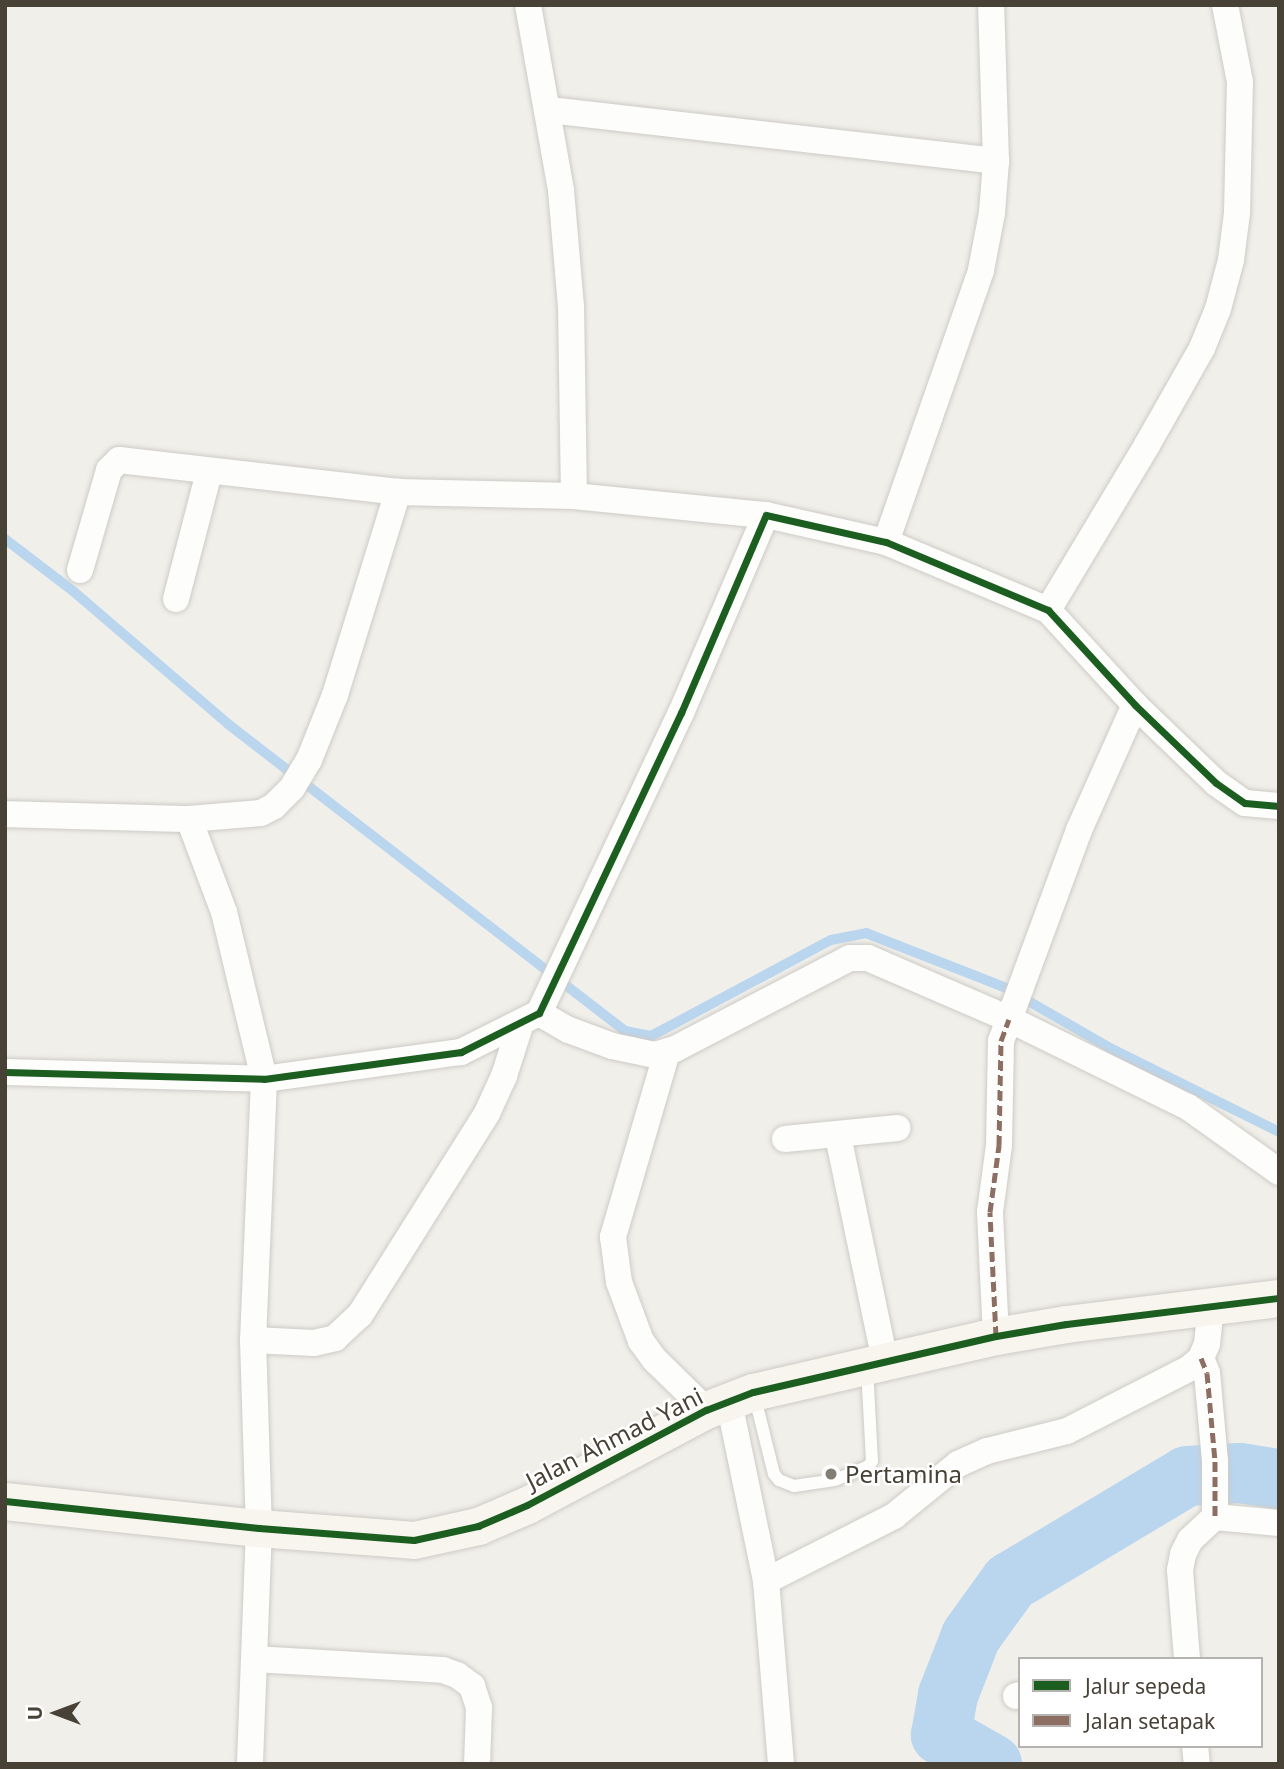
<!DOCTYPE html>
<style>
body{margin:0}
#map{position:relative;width:1284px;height:1769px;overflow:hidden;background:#f1efea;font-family:"Noto Sans",sans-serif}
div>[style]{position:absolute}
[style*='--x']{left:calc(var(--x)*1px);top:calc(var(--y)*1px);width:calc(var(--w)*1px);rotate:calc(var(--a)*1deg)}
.stream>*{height:10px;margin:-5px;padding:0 5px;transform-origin:5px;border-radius:5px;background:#bad6ef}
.river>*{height:60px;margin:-30px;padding:0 30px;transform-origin:30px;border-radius:30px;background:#bad6ef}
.roads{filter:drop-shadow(0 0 2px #cdcbc6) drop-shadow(0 0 2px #cdcbc6)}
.lane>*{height:12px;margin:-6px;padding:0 6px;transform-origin:6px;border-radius:6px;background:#fdfdfc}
.street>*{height:26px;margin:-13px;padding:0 13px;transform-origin:13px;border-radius:13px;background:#fdfdfc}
.secondary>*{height:37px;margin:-18.5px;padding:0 18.5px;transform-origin:18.5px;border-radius:18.5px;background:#f7f5ee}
.quiet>*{height:5px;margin-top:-2.5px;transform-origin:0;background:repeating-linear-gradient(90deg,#8d6e63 0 10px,transparent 0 15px)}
.cycleway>*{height:7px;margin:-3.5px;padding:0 3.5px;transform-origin:3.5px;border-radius:3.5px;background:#1b5e20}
.dots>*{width:19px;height:19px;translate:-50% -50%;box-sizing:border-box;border:4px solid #fff;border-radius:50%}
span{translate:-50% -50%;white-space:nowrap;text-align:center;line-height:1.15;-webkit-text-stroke:5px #fff;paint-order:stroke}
.street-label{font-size:24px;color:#474136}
.poi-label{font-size:24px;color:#474136}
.left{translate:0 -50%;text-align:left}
.frame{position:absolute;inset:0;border:7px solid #474136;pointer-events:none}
.legend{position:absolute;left:1018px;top:1657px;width:245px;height:91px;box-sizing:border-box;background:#fff;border:2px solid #b5b3af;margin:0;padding:9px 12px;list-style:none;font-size:21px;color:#474136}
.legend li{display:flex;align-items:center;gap:14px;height:35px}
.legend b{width:35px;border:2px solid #b5b3af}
.north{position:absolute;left:21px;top:1678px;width:70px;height:70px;-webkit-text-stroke:5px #fff;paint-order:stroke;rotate:270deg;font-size:19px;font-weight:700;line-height:28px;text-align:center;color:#474136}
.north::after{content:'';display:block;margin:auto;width:24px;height:32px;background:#474136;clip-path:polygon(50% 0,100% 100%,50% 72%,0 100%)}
</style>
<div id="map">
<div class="stream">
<div style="--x:5;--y:539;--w:86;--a:37.4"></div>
<div style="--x:73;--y:591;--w:204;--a:40.6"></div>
<div style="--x:228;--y:724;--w:502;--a:37.71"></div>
<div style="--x:625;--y:1031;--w:26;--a:11"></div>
<div style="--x:651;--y:1036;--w:204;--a:-28.1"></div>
<div style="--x:831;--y:940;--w:36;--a:-11"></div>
<div style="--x:866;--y:933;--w:148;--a:21.4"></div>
<div style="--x:1004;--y:987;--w:125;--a:29.9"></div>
<div style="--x:1112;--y:1049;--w:186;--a:26.4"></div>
</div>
<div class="river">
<div style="--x:992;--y:1764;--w:59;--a:-150.4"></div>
<div style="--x:941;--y:1735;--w:41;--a:-80.1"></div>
<div style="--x:948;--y:1695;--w:63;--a:-68.7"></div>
<div style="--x:971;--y:1636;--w:67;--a:-54.2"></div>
<div style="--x:1010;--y:1582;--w:206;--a:-30.9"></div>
<div style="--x:1187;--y:1476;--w:53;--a:-3.2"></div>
<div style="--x:1240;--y:1473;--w:39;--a:9"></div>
</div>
<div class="roads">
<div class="lane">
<div style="--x:754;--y:1394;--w:82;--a:76"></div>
<div style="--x:774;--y:1474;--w:8;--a:50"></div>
<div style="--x:779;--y:1480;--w:16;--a:22"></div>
<div style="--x:794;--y:1486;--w:41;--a:-8.3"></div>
<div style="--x:835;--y:1480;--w:35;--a:-22"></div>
<div style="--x:868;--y:1467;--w:7;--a:-56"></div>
<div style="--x:872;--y:1461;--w:91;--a:-93.1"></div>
</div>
<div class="street">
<div style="--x:528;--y:5;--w:188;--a:79.9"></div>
<div style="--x:561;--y:190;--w:116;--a:85.1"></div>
<div style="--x:571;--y:306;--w:190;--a:89.1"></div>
<div style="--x:549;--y:110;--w:450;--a:6.5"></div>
<div style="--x:886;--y:542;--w:288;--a:-70.7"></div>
<div style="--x:981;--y:270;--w:58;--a:-79.1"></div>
<div style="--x:992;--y:213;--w:52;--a:-85.6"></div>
<div style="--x:996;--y:161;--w:156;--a:-91.8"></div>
<div style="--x:80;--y:570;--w:104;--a:-73.8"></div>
<div style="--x:109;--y:470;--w:14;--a:-45"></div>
<div style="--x:119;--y:460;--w:281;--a:6.5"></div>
<div style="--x:398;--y:492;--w:176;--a:1.3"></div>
<div style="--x:574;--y:496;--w:193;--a:5.7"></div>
<div style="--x:176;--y:599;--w:131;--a:-75.4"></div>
<div style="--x:1048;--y:610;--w:192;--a:-59"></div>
<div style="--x:1147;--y:445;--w:112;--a:-60.4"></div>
<div style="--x:1202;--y:348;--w:42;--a:-67.7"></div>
<div style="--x:1218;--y:309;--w:51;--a:-75.1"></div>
<div style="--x:1231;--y:260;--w:47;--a:-82.7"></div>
<div style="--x:1237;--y:213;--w:131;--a:-88.7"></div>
<div style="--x:1240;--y:82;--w:78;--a:-101"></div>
<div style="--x:5;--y:814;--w:184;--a:1.6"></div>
<div style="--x:189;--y:819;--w:99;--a:69.4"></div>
<div style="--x:224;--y:912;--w:172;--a:76.5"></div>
<div style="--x:264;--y:1079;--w:261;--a:92.4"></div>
<div style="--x:253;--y:1340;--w:188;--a:88.2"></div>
<div style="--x:259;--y:1528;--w:236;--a:92.2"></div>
<div style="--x:189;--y:819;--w:72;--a:-4.8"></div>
<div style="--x:261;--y:813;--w:15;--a:-28"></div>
<div style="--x:274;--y:806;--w:25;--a:-45"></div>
<div style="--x:292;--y:788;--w:33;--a:-59"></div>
<div style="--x:309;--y:760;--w:70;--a:-68.2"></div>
<div style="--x:335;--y:695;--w:213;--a:-72.8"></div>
<div style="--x:539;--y:1013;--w:34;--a:30"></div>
<div style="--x:569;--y:1030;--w:46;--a:20.4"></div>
<div style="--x:612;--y:1046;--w:44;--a:11.8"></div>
<div style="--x:655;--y:1055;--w:21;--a:-17"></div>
<div style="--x:675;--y:1049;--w:197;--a:-27.5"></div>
<div style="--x:850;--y:958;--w:18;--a:0"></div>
<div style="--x:868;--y:958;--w:154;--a:23.4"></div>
<div style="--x:1009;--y:1019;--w:199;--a:26.2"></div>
<div style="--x:1188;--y:1107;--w:112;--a:35.5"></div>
<div style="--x:667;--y:1052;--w:193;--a:106.3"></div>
<div style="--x:613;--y:1237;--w:45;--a:82.4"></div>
<div style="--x:619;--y:1282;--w:63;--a:69.6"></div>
<div style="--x:641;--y:1341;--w:24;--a:54"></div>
<div style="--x:655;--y:1360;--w:71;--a:44.4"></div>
<div style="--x:5;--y:1072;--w:259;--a:1.5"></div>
<div style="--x:264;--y:1079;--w:199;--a:-7.8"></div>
<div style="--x:461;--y:1052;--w:87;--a:-26.6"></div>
<div style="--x:539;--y:1013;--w:332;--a:-64.7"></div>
<div style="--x:681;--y:713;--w:215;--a:-66.8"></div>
<div style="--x:766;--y:515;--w:123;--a:12.7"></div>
<div style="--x:886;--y:542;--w:176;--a:22.8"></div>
<div style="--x:1048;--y:610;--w:129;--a:47.5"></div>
<div style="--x:1135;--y:705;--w:112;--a:43.9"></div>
<div style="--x:1216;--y:783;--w:35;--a:35"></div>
<div style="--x:1245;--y:803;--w:34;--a:5"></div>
<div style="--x:838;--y:1136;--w:230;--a:78.2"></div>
<div style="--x:785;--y:1139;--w:113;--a:-5.6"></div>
<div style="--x:996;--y:1336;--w:124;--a:-92.8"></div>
<div style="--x:990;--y:1212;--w:68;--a:-82.3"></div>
<div style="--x:999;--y:1145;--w:104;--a:-88.9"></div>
<div style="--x:1001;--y:1041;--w:225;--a:-69.7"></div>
<div style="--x:1079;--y:830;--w:137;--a:-65.9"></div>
<div style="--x:253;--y:1340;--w:61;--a:2.8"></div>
<div style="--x:314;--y:1343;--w:22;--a:-13"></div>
<div style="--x:335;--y:1338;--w:34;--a:-43"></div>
<div style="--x:360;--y:1315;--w:239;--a:-57.8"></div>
<div style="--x:487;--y:1113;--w:41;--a:-65.3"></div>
<div style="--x:504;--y:1076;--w:56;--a:-72.2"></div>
<div style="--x:1201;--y:1358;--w:16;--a:68"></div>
<div style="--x:1207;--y:1373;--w:88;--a:84.8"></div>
<div style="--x:1215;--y:1461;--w:56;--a:90"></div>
<div style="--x:729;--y:1402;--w:183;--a:78.3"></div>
<div style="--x:766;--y:1581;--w:184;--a:85.3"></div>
<div style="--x:1215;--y:1517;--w:64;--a:5.4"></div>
<div style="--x:766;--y:1581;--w:144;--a:-26.9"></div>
<div style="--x:894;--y:1516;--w:82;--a:-39.1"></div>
<div style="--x:958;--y:1464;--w:32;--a:-24"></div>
<div style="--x:987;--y:1451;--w:82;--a:-14"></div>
<div style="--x:1067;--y:1431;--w:138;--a:-27.1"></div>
<div style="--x:1190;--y:1368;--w:15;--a:-42"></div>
<div style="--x:1201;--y:1358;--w:15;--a:-67"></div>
<div style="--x:1207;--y:1344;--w:39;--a:-84"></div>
<div style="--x:254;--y:1659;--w:189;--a:3.3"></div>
<div style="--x:443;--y:1670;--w:15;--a:20"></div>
<div style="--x:457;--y:1675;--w:19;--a:36"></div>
<div style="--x:472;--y:1686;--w:23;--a:72"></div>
<div style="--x:479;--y:1708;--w:56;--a:92"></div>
<div style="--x:1187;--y:1659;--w:89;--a:-94.5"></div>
<div style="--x:1180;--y:1570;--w:16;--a:-79"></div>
<div style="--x:1183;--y:1554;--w:16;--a:-63"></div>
<div style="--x:1190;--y:1540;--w:34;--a:-43"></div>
<div style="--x:1016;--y:1696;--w:4;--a:-14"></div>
<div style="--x:1195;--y:1746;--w:18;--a:84"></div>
</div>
<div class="secondary">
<div style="--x:5;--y:1501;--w:255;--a:6.1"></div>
<div style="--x:259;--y:1528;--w:155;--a:4.4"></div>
<div style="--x:414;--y:1540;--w:66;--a:-12.3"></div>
<div style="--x:478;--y:1526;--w:53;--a:-23.2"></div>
<div style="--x:527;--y:1505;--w:203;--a:-28"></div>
<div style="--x:706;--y:1410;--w:50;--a:-21"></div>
<div style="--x:753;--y:1392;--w:249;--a:-13"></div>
<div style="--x:996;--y:1336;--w:71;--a:-9.7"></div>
<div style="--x:1066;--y:1324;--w:215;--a:-7"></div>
</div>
</div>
<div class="quiet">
<div style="--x:996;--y:1336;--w:124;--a:-92.8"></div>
<div style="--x:990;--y:1212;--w:68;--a:-82.3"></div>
<div style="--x:999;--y:1145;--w:104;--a:-88.9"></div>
<div style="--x:1001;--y:1041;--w:23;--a:-70"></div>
<div style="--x:1201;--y:1358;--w:16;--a:68"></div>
<div style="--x:1207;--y:1373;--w:88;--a:84.8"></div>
<div style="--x:1215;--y:1461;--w:56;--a:90"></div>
</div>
<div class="cycleway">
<div style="--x:5;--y:1072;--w:259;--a:1.5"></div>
<div style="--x:264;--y:1079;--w:199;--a:-7.8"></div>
<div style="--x:461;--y:1052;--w:87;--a:-26.6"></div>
<div style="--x:539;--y:1013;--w:332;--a:-64.7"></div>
<div style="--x:681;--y:713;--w:215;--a:-66.8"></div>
<div style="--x:766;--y:515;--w:123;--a:12.7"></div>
<div style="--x:886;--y:542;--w:176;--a:22.8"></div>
<div style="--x:1048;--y:610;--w:129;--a:47.5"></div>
<div style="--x:1135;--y:705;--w:112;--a:43.9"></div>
<div style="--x:1216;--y:783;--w:35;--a:35"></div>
<div style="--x:1245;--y:803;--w:34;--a:5"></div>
<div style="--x:5;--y:1501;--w:255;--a:6.1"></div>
<div style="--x:259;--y:1528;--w:155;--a:4.4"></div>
<div style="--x:414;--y:1540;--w:66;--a:-12.3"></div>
<div style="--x:478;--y:1526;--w:53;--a:-23.2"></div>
<div style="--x:527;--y:1505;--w:203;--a:-28"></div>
<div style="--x:706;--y:1410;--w:50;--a:-21"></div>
<div style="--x:753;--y:1392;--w:249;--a:-13"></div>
<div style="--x:996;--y:1336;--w:71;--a:-9.7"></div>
<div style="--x:1066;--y:1324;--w:215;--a:-7"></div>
</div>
<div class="dots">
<div style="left:831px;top:1474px;background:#827e75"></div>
</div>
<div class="street-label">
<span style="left:614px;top:1438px;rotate:-27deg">Jalan Ahmad Yani</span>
</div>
<div class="poi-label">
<span class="left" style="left:845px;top:1474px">Pertamina</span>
</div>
<div class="frame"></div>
<ul class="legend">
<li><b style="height:9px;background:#1b5e20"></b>Jalur sepeda</li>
<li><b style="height:9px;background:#8d6e63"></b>Jalan setapak</li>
</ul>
<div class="north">U</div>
</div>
